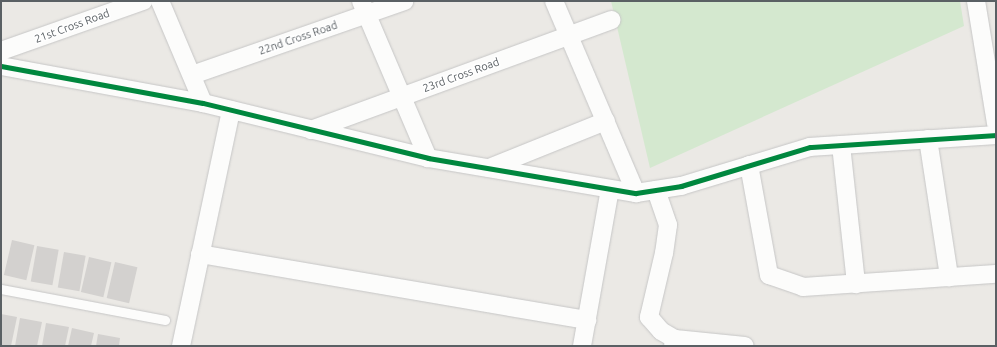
<!DOCTYPE html>
<style>
body{margin:0}
#map{position:relative;width:997px;height:347px;overflow:hidden;background:#ebe9e5;font-family:Ubuntu,sans-serif}
div>[style]{position:absolute}
[style*='--x']{left:calc(var(--x)*1px);top:calc(var(--y)*1px);width:calc(var(--w)*1px);rotate:calc(var(--a)*1deg)}
.green>*{inset:0;background:#d4e8cf}
.building>*{inset:0;background:#d3d1cf;transform-origin:0 0}
.roads{filter:drop-shadow(0 0 1px #c6c6c6) drop-shadow(0 0 1px #c6c6c6)}
.lane>*{height:9px;margin:-4.5px;padding:0 4.5px;transform-origin:4.5px;border-radius:4.5px;background:#fcfcfb}
.street>*{height:18px;margin:-9px;padding:0 9px;transform-origin:9px;border-radius:9px;background:#fcfcfb}
.cycleway>*{height:5px;margin:-2.5px;padding:0 2.5px;transform-origin:2.5px;border-radius:2.5px;background:#00873e}
span{translate:-50% -50%;white-space:nowrap;text-align:center;line-height:1.15;-webkit-text-stroke:3px #fff;paint-order:stroke}
.street-label{font-size:11px;color:#5a6064}
.frame{position:absolute;inset:0;border:2px solid #5a6064;pointer-events:none}
</style>
<div id="map">
<div class="green">
<div style="clip-path:polygon(611px 1px,960px 1px,964px 26px,650px 168px)"></div>
</div>
<div class="building">
<div style="left:12px;top:240px;width:23px;height:36px;rotate:13deg"></div>
<div style="left:37px;top:246px;width:22px;height:36px;rotate:10deg"></div>
<div style="left:64px;top:252px;width:22px;height:36px;rotate:10deg"></div>
<div style="left:89px;top:257px;width:23px;height:36px;rotate:13deg"></div>
<div style="left:115px;top:262px;width:23px;height:37px;rotate:13deg"></div>
<div style="clip-path:polygon(1px 314px,17px 317px,11px 346px,1px 346px)"></div>
<div style="clip-path:polygon(20px 318px,42px 322px,37px 346px,15px 346px)"></div>
<div style="clip-path:polygon(46px 323px,69px 327px,65px 346px,42px 346px)"></div>
<div style="clip-path:polygon(72px 328px,94px 333px,91px 346px,68px 346px)"></div>
<div style="clip-path:polygon(98px 334px,120px 338px,119px 346px,96px 346px)"></div>
</div>
<div class="roads">
<div class="lane">
<div style="--x:1;--y:289;--w:167;--a:10.7"></div>
</div>
<div class="street">
<div style="--x:160;--y:1;--w:111;--a:67.1"></div>
<div style="--x:361;--y:1;--w:171;--a:66.9"></div>
<div style="--x:554;--y:1;--w:209;--a:66.9"></div>
<div style="--x:976;--y:1;--w:124;--a:80.7"></div>
<div style="--x:1;--y:51;--w:151;--a:-19.4"></div>
<div style="--x:1;--y:66;--w:205;--a:10.4"></div>
<div style="--x:203;--y:103;--w:232;--a:13.7"></div>
<div style="--x:428;--y:158;--w:211;--a:9.6"></div>
<div style="--x:636;--y:193;--w:46;--a:-8.8"></div>
<div style="--x:681;--y:186;--w:135;--a:-16.8"></div>
<div style="--x:810;--y:147;--w:186;--a:-3.7"></div>
<div style="--x:192;--y:75;--w:225;--a:-19.2"></div>
<div style="--x:311;--y:130;--w:320;--a:-20.1"></div>
<div style="--x:928;--y:139;--w:140;--a:81.3"></div>
<div style="--x:841;--y:145;--w:140;--a:83.8"></div>
<div style="--x:749;--y:165;--w:112;--a:79.7"></div>
<div style="--x:769;--y:275;--w:36;--a:19"></div>
<div style="--x:803;--y:287;--w:193;--a:-3.9"></div>
<div style="--x:489;--y:168;--w:126;--a:-21.9"></div>
<div style="--x:656;--y:190;--w:37;--a:71"></div>
<div style="--x:668;--y:225;--w:28;--a:98"></div>
<div style="--x:664;--y:253;--w:66;--a:103.2"></div>
<div style="--x:649;--y:317;--w:18;--a:49"></div>
<div style="--x:661;--y:331;--w:16;--a:30"></div>
<div style="--x:200;--y:254;--w:393;--a:9.7"></div>
<div style="--x:181;--y:346;--w:241;--a:-78"></div>
<div style="--x:582;--y:346;--w:159;--a:-79.9"></div>
<div style="--x:673;--y:346;--w:7;--a:-74"></div>
<div style="--x:675;--y:339;--w:70;--a:5.7"></div>
</div>
</div>
<div class="cycleway">
<div style="--x:1;--y:66;--w:205;--a:10.4"></div>
<div style="--x:203;--y:103;--w:232;--a:13.7"></div>
<div style="--x:428;--y:158;--w:211;--a:9.6"></div>
<div style="--x:636;--y:193;--w:46;--a:-8.8"></div>
<div style="--x:681;--y:186;--w:135;--a:-16.8"></div>
<div style="--x:810;--y:147;--w:186;--a:-3.7"></div>
</div>
<div class="street-label">
<span style="left:72px;top:26px;rotate:-20deg">21st Cross Road</span>
<span style="left:298px;top:38px;rotate:-19deg">22nd Cross Road</span>
<span style="left:461px;top:75px;rotate:-20deg">23rd Cross Road</span>
</div>
<div class="frame"></div>
</div>
